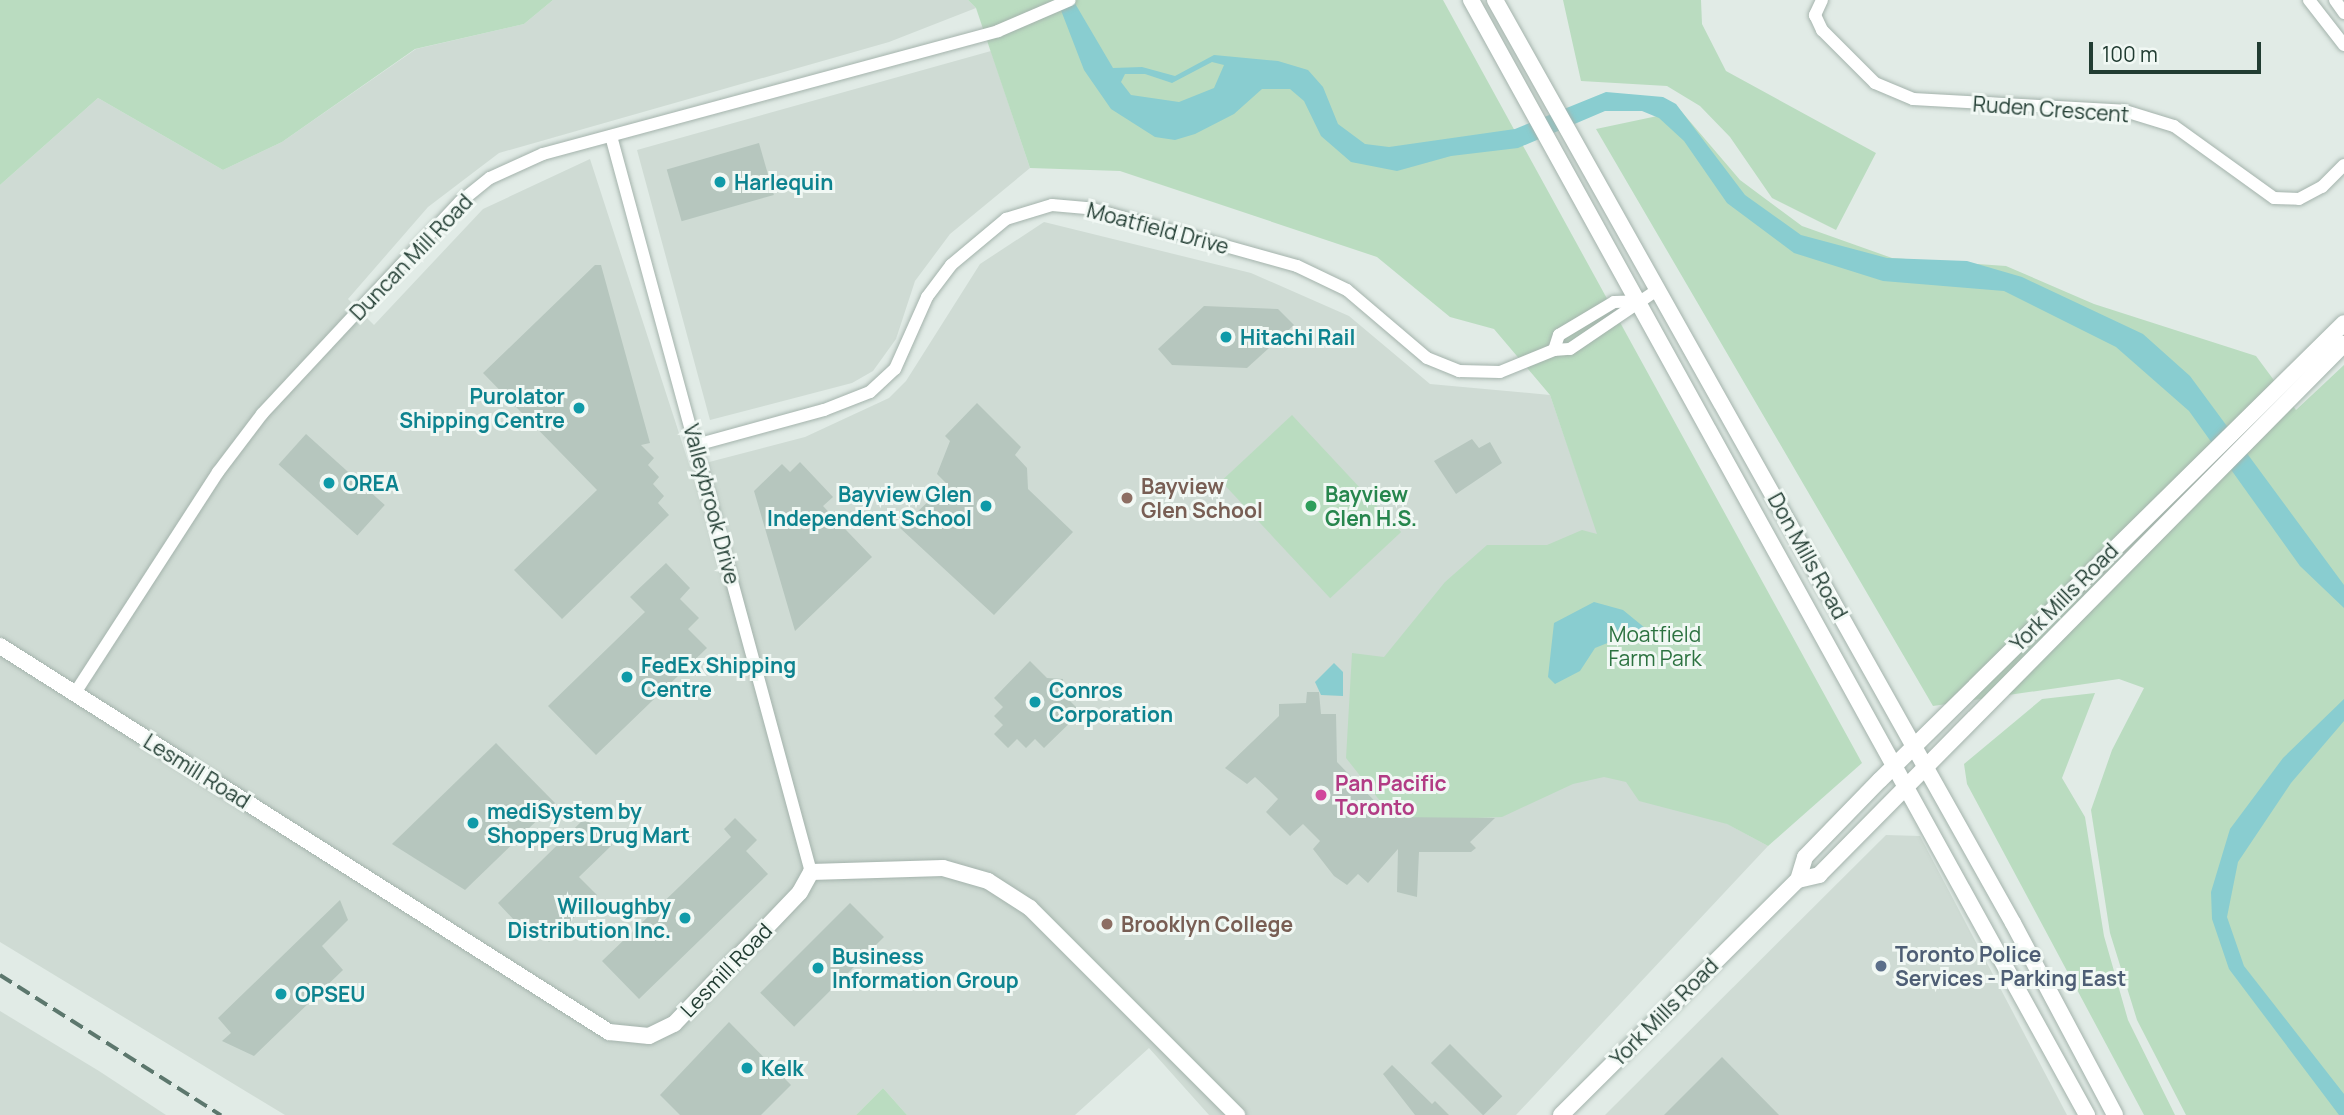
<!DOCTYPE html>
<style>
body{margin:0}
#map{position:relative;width:2344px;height:1115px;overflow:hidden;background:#e1ebe6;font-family:Manrope,sans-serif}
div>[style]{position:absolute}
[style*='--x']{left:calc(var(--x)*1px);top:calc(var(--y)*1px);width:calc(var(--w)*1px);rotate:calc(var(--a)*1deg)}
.built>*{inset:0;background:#cfdbd4}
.green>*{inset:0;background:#badcc0;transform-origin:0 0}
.water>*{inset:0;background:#89cdd0}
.building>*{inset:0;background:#b6c6be;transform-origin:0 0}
.roads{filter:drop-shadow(0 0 2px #a4b3ac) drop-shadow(0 0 2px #a4b3ac)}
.street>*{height:12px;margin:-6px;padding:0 6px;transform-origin:6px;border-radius:6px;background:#fff}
.secondary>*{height:16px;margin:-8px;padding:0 8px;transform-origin:8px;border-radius:8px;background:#fff}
.rail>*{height:3.5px;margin-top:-1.75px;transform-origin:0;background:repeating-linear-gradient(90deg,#5c776d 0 14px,transparent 0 21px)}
.dots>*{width:19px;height:19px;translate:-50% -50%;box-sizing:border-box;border:4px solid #f1f8f4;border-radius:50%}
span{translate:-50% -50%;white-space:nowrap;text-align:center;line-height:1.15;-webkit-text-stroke:6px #f1f8f4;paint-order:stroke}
.street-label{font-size:21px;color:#213c32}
.culture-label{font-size:21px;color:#0d838f;font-weight:700}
.left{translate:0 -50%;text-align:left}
.right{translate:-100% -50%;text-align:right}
.education-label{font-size:21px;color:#785e54;font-weight:700}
.leisure-label{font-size:21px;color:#27864d;font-weight:700}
.park-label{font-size:21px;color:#2c7240}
.hotel-label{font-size:21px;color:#b23c85;font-weight:700}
.service-label{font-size:21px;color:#4e5e75;font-weight:700}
.scale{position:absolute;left:2089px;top:42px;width:172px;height:32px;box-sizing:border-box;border:4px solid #213c32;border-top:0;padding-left:9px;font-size:21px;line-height:24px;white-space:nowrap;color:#213c32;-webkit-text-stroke:5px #f1f8f4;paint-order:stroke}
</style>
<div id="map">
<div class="built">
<div style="clip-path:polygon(553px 0,968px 0,976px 8px,889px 42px,499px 153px,428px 207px,348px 299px,374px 325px,483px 209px,590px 159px,690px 467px,805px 437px,889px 398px,906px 381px,980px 264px,1044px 222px,1251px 273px,1349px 316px,1430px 384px,1550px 395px,1598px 534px,1617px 764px,1768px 846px,1516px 1115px,1209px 1115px,1149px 1048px,1075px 1115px,907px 1115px,883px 1088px,856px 1115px,285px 1115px,0 942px,0 185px,98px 98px,223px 170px,282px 142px,416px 49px,524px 24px)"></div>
<div style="clip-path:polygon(991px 51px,1030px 168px,950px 234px,915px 281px,896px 339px,873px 371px,852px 383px,710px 420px,637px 150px)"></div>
<div style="clip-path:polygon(1886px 835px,1920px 836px,2067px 1115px,1605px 1115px)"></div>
<div style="clip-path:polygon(0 1011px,99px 1071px,166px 1115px,0 1115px)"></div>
</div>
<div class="green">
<div style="clip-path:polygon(0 0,553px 0,524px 24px,415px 49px,282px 142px,223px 170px,98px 98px,0 185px)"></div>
<div style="clip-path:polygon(968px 0,1443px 0,1862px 763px,1768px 846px,1727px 824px,1639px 801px,1626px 782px,1604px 777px,1573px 784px,1502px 817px,1396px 821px,1346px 758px,1352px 653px,1384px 657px,1445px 582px,1487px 545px,1547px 545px,1582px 530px,1597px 534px,1550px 395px,1494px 329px,1450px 317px,1377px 257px,1120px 171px,1030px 168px,976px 8px)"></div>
<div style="clip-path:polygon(1563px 0,1701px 0,1702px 24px,1726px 71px,1876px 153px,1836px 230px,1772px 198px,1730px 137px,1700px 106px,1667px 86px,1581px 81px)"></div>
<div style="clip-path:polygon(1681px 111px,1740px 180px,1802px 226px,1892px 258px,2006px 266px,2094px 304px,2256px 356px,2296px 410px,2344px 365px,2344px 1115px,2186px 1115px,2137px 1020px,2110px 933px,2091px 810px,2112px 750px,2144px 688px,2119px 679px,1933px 706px,1596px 129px)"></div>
<div style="left:1292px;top:415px;width:160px;height:97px;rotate:47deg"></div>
<div style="clip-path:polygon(2095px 693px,2062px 778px,2085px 817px,2104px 936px,2128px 1020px,2175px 1115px,2144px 1115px,1967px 784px,1964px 764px,2042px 699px)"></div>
<div style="clip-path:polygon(883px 1088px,907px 1115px,856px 1115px)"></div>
</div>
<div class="water">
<div style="clip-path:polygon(evenodd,1057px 0,1073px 0,1113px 68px,1142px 67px,1175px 76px,1214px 55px,1278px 61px,1308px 70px,1323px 87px,1338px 124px,1365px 144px,1389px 147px,1515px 129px,1606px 92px,1663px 97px,1676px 104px,1745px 195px,1801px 235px,1887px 258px,1967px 261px,2022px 277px,2143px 334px,2190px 376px,2344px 585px,2344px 608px,2300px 566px,2189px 411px,2116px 347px,2004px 291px,1883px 281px,1794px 253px,1727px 203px,1684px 141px,1659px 118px,1642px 111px,1605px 111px,1518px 148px,1451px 156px,1397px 171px,1351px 162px,1321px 136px,1304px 101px,1290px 89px,1262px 89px,1234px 114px,1195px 134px,1175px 140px,1155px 137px,1111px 109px,1084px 70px,1057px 0,1212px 62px,1224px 65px,1214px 88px,1179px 102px,1131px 95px,1121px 82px,1125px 74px,1145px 74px,1172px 83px,1212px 62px)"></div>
<div style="clip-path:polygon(1594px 602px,1623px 610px,1645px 628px,1595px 648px,1580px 671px,1555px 684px,1548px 677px,1554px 623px)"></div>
<div style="clip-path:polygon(1334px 663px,1343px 672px,1343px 696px,1321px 695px,1315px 682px)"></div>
<div style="clip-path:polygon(2344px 699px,2344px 721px,2291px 783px,2238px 862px,2227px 917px,2244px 966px,2344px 1094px,2344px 1115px,2339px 1115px,2229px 969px,2212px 919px,2211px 892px,2230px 829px,2283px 758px)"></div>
</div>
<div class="building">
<div style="left:759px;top:143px;width:54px;height:96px;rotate:74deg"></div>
<div style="clip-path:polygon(595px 265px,601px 265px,650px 443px,641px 445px,654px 458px,648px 465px,659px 477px,653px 484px,664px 496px,658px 503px,669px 515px,562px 619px,514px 570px,597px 490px,483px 373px)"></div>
<div style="clip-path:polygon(1204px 306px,1278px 309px,1294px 325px,1247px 368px,1172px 365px,1158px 349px)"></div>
<div style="clip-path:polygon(977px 403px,1021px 447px,1015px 455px,1027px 468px,1028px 489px,1073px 532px,994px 615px,900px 528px,947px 484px,937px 474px,950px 441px,945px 436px)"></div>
<div style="left:306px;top:434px;width:106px;height:41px;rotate:42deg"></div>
<div style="clip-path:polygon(1472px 439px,1479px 448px,1490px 442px,1502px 463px,1456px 494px,1434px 461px)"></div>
<div style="clip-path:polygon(800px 462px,833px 497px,823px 506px,872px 557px,795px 631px,754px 491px,782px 464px,790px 472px)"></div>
<div style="clip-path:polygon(666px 563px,690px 588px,680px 599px,699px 618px,688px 629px,707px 648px,596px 755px,548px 706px,645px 612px,630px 597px)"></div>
<div style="clip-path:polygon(1030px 661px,1047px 678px,1063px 679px,1064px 695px,1081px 712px,1044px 748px,1035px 739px,1026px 748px,1017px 739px,1008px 748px,994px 734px,1003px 725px,994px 716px,1003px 707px,994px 698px)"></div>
<div style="clip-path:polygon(1307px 692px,1319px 692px,1321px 714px,1336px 714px,1337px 762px,1390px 817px,1495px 818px,1470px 842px,1476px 848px,1471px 852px,1419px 852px,1417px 897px,1397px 892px,1398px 849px,1368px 883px,1358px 874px,1347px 885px,1334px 876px,1313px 849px,1320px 841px,1303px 824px,1290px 836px,1266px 812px,1278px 799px,1269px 790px,1255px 777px,1247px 784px,1225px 768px,1279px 716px,1279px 704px,1306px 703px)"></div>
<div style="clip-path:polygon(496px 743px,555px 803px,465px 890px,392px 844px)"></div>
<div style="clip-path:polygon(585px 818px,612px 845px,579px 877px,597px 895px,549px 942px,526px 918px,515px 921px,498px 903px)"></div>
<div style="clip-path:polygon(735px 818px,757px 840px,746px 851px,768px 874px,639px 999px,602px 961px,731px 837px,724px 829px)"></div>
<div style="clip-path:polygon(340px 900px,348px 920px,322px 946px,343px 970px,254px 1056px,222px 1041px,231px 1033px,218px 1018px)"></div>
<div style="left:850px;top:903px;width:48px;height:127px;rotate:45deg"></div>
<div style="clip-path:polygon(729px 1022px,791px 1085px,761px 1115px,680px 1115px,660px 1095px)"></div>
<div style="left:1450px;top:1044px;width:74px;height:27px;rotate:45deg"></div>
<div style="clip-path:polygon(1722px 1057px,1779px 1115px,1664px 1115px)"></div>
<div style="clip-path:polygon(1392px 1065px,1432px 1104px,1435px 1101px,1449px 1115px,1415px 1115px,1383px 1074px)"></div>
</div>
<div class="roads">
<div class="street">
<div style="--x:1822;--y:0;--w:17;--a:115"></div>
<div style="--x:1815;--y:15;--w:17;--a:65"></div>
<div style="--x:1822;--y:30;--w:75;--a:45"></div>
<div style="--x:1875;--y:83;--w:41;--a:22.8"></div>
<div style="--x:1913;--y:99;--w:212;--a:3.2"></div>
<div style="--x:2125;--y:111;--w:51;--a:17"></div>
<div style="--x:2174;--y:126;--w:123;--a:35.8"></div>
<div style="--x:2274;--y:198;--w:25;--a:2"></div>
<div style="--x:2299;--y:199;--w:26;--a:-28"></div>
<div style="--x:2322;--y:187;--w:31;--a:-45"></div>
<div style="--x:2309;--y:0;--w:57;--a:52.1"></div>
<div style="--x:2335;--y:0;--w:16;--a:55"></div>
<div style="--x:611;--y:136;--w:763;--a:74.8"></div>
<div style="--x:1554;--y:350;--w:16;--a:-72"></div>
<div style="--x:1559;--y:335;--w:64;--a:-31"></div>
<div style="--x:1614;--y:302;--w:24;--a:-2"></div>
<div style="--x:696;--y:445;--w:133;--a:-15.3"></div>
<div style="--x:824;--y:410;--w:49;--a:-21.4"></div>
<div style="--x:870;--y:392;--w:34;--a:-43"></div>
<div style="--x:895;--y:369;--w:79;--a:-66"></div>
<div style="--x:927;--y:297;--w:40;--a:-53"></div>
<div style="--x:951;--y:265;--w:72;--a:-39.9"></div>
<div style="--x:1006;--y:219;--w:48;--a:-16.9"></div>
<div style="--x:1052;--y:205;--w:37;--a:5"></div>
<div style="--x:1089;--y:208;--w:216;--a:15.6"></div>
<div style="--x:1297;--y:266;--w:55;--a:25.6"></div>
<div style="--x:1347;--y:290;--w:105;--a:40.4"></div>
<div style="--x:1427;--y:358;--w:35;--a:22"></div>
<div style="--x:1459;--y:371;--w:41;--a:1.4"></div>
<div style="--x:1500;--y:372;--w:58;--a:-22.2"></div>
<div style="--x:1554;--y:350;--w:16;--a:-4"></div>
<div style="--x:1570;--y:349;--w:105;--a:-34.1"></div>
<div style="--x:75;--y:693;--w:263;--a:-57.1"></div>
<div style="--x:218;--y:472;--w:73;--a:-52.8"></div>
<div style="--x:262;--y:414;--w:290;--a:-47"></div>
<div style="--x:460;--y:202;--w:38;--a:-39"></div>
<div style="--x:490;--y:178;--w:58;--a:-24.4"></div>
<div style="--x:543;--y:154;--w:471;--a:-15.1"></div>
<div style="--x:998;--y:31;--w:78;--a:-23.3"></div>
</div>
<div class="secondary">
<div style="--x:1471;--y:0;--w:1274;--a:61.08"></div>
<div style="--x:1495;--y:0;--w:1058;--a:60.7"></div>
<div style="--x:2013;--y:923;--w:217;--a:62"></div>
<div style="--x:0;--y:646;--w:721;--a:32.37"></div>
<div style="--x:609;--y:1032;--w:40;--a:5.7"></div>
<div style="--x:649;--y:1036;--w:28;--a:-26"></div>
<div style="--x:674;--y:1024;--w:182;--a:-46.3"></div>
<div style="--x:800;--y:892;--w:23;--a:-61"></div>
<div style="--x:811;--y:872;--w:132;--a:-1.7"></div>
<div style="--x:943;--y:868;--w:47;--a:16.1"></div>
<div style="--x:988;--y:881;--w:50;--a:32.7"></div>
<div style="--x:1030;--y:908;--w:293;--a:45"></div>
<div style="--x:1798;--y:880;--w:22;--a:-13"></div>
<div style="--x:1819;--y:875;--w:747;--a:-45.33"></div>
<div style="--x:1561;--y:1115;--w:334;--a:-44.8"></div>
<div style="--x:1798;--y:880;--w:24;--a:-73"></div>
<div style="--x:1805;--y:857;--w:107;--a:-45.8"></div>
<div style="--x:1880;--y:780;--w:651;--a:-44.56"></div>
</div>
</div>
<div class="rail">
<div style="--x:0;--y:975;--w:262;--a:32.4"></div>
</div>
<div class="dots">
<div style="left:720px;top:182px;background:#0f9aa8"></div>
<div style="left:1226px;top:337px;background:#0f9aa8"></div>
<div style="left:579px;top:408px;background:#0f9aa8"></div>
<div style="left:329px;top:483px;background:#0f9aa8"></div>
<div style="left:1127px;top:498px;background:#8d6e63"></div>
<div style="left:986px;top:506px;background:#0f9aa8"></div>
<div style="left:1311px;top:506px;background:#2e9e5b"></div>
<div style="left:627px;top:677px;background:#0f9aa8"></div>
<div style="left:1035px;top:702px;background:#0f9aa8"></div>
<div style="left:1321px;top:795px;background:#d1479c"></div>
<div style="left:473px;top:823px;background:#0f9aa8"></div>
<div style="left:685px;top:918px;background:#0f9aa8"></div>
<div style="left:1107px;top:924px;background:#8d6e63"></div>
<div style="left:1881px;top:966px;background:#5c6f8a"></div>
<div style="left:818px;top:968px;background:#0f9aa8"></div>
<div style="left:281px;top:994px;background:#0f9aa8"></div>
<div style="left:747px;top:1068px;background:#0f9aa8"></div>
</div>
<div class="street-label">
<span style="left:2051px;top:109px;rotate:4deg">Ruden Crescent</span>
<span style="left:1158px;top:228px;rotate:15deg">Moatfield Drive</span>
<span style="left:411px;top:257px;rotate:-46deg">Duncan Mill Road</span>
<span style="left:712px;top:504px;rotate:75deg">Valleybrook Drive</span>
<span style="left:1808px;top:556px;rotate:61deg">Don Mills Road</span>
<span style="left:2064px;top:597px;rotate:-45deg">York Mills Road</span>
<span style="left:197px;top:771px;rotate:32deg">Lesmill Road</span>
<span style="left:726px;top:970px;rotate:-46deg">Lesmill Road</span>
<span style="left:1664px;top:1012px;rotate:-45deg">York Mills Road</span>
</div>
<div class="culture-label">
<span class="left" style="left:734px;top:182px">Harlequin</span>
<span class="left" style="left:1240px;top:337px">Hitachi Rail</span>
<span class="right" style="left:565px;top:408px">Purolator<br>Shipping Centre</span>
<span class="left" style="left:343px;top:483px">OREA</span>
<span class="right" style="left:972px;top:506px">Bayview Glen<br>Independent School</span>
<span class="left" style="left:641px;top:677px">FedEx Shipping<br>Centre</span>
<span class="left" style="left:1049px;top:702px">Conros<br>Corporation</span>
<span class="left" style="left:487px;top:823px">mediSystem by<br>Shoppers Drug Mart</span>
<span class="right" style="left:671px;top:918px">Willoughby<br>Distribution Inc.</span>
<span class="left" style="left:832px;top:968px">Business<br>Information Group</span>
<span class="left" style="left:295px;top:994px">OPSEU</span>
<span class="left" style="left:761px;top:1068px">Kelk</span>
</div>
<div class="education-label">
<span class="left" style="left:1141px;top:498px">Bayview<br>Glen School</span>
<span class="left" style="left:1121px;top:924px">Brooklyn College</span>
</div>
<div class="leisure-label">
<span class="left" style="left:1325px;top:506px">Bayview<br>Glen H.S.</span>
</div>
<div class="park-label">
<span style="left:1655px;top:646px">Moatfield<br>Farm Park</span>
</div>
<div class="hotel-label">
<span class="left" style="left:1335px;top:795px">Pan Pacific<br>Toronto</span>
</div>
<div class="service-label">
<span class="left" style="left:1895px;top:966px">Toronto Police<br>Services - Parking East</span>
</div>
<div class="scale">100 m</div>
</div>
